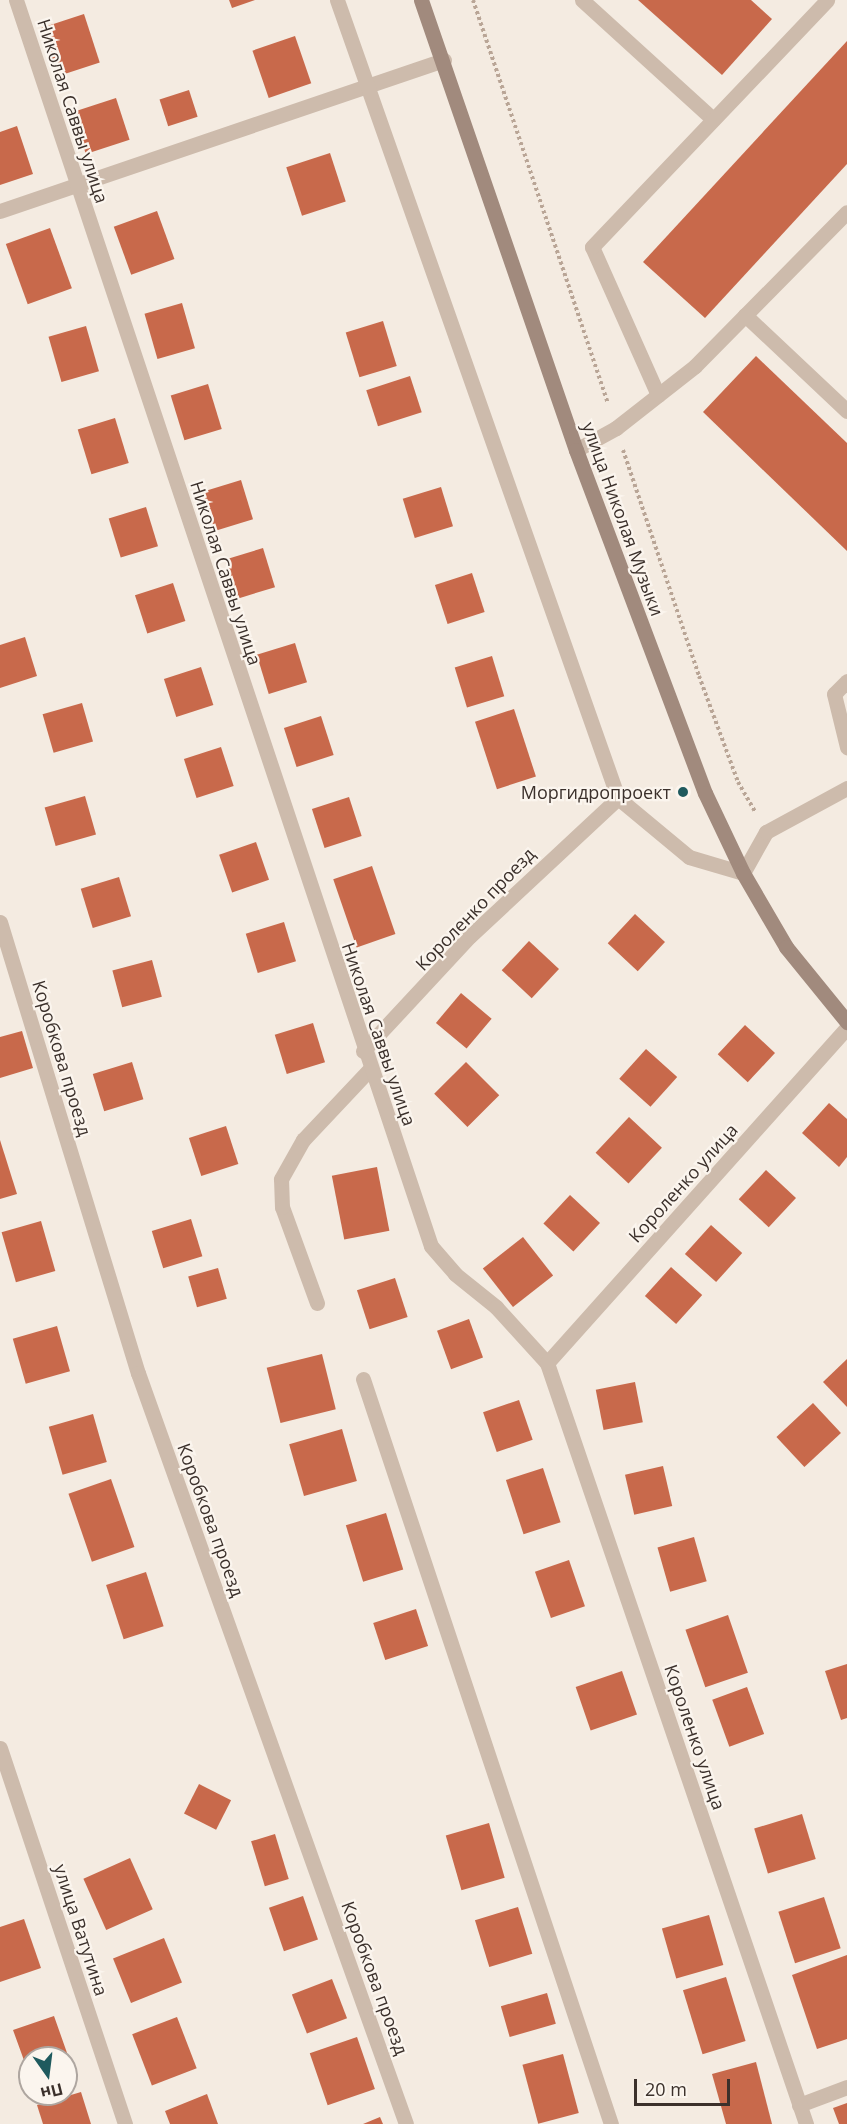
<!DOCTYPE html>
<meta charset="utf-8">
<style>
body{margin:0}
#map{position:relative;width:847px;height:2124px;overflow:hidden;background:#f4ebe1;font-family:"Open Sans",sans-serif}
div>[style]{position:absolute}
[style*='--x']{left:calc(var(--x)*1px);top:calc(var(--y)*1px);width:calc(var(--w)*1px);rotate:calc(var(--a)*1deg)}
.building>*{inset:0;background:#c8694b;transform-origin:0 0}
.path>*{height:4px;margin-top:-2px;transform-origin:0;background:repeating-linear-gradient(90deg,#b9a596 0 3px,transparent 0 6px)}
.service>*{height:15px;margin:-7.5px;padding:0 7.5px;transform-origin:7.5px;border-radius:7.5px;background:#cdbbac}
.minor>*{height:15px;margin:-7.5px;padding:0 7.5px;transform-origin:7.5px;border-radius:7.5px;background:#cdbbac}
.secondary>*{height:15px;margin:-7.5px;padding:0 7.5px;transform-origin:7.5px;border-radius:7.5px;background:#a18a7d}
.dots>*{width:16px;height:16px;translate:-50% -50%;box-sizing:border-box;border:3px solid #fbf5ee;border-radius:50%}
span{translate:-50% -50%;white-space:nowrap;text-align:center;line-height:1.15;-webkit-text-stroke:4.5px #fbf5ee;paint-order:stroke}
.street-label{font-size:18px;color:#3b302b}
.poi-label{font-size:18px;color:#3b302b}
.right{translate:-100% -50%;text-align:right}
.north{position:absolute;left:18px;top:2046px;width:60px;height:60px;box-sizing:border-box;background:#fbf5ee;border:2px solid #aea6a0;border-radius:50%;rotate:166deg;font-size:16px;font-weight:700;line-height:24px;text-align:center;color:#3b302b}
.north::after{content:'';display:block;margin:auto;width:21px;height:27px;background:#1f5a5e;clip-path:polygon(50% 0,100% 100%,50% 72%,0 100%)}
.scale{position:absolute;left:634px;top:2079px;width:96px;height:27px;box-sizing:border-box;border:3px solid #3b302b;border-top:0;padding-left:8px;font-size:18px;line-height:21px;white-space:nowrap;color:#3b302b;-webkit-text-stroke:4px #fbf5ee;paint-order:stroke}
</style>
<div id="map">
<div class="building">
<div style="clip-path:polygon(229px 0,255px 0,232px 8px)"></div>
<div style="clip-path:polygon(638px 0,751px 0,772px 19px,722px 75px)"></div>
<div style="left:84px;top:14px;width:51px;height:45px;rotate:72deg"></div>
<div style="left:295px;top:36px;width:50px;height:45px;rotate:71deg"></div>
<div style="clip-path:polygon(847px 41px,847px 164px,705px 318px,643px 262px)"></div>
<div style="left:189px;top:90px;width:28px;height:31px;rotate:72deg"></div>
<div style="left:116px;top:98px;width:44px;height:46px;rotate:72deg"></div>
<div style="clip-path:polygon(17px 126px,33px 174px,0 185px,0 132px)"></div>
<div style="left:330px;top:153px;width:51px;height:46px;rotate:72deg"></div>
<div style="left:157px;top:211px;width:51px;height:46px;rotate:70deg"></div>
<div style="left:50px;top:228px;width:64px;height:47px;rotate:70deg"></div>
<div style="left:182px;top:303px;width:47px;height:39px;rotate:74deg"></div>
<div style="left:383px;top:321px;width:47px;height:39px;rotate:73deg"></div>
<div style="left:86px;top:326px;width:47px;height:39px;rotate:74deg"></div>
<div style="clip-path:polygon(756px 356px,847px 443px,847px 551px,703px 412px)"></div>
<div style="left:410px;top:376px;width:38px;height:46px;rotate:72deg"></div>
<div style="left:208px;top:384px;width:47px;height:39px;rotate:73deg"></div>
<div style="left:115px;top:418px;width:47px;height:39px;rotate:73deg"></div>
<div style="left:241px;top:480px;width:41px;height:40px;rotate:73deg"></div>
<div style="left:441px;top:487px;width:41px;height:40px;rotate:73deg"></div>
<div style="left:146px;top:507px;width:41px;height:39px;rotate:73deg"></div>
<div style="left:263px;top:548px;width:41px;height:40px;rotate:73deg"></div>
<div style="left:472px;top:573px;width:41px;height:39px;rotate:72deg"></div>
<div style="left:173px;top:583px;width:40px;height:40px;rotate:72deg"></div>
<div style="clip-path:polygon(25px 637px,37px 676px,0 688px,0 645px)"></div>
<div style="left:295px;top:643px;width:41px;height:40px;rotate:73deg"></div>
<div style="left:492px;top:656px;width:42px;height:39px;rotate:73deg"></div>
<div style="left:201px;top:667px;width:40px;height:39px;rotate:72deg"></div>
<div style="left:82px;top:703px;width:40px;height:41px;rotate:74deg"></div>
<div style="left:514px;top:709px;width:71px;height:41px;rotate:72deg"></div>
<div style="left:321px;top:716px;width:41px;height:39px;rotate:72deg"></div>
<div style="left:221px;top:747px;width:41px;height:39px;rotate:72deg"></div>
<div style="left:85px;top:796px;width:40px;height:42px;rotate:74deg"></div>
<div style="left:349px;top:797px;width:41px;height:39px;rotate:72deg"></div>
<div style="left:256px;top:842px;width:40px;height:39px;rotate:71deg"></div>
<div style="left:372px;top:866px;width:72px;height:41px;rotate:71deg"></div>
<div style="left:119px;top:877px;width:41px;height:40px;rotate:73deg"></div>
<div style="left:635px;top:914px;width:41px;height:40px;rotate:43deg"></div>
<div style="left:284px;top:922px;width:41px;height:40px;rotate:73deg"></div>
<div style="left:529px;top:941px;width:41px;height:40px;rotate:43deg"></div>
<div style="left:152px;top:960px;width:38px;height:41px;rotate:75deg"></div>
<div style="left:461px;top:993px;width:40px;height:39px;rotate:40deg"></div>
<div style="left:313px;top:1023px;width:41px;height:40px;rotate:73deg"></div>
<div style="left:745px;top:1025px;width:41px;height:40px;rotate:43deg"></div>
<div style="clip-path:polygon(22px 1031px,33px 1068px,0 1078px,0 1037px)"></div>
<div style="left:646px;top:1049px;width:42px;height:40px;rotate:42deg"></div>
<div style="left:132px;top:1062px;width:39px;height:41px;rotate:73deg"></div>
<div style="left:466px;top:1062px;width:47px;height:45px;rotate:45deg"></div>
<div style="clip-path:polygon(829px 1103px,847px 1119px,847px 1157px,839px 1167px,802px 1133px)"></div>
<div style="left:629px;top:1117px;width:45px;height:49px;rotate:43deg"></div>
<div style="left:226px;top:1126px;width:40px;height:39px;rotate:72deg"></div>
<div style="clip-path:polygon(0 1140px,17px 1194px,0 1199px)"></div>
<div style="left:377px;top:1167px;width:65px;height:46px;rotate:79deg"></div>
<div style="left:766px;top:1170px;width:41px;height:40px;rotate:43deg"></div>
<div style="left:570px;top:1195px;width:41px;height:39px;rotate:43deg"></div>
<div style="left:191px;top:1219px;width:39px;height:41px;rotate:73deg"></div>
<div style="left:41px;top:1221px;width:52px;height:41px;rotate:74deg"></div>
<div style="left:711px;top:1225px;width:42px;height:39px;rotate:42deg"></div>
<div style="left:523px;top:1237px;width:49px;height:51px;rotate:52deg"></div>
<div style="left:671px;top:1267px;width:42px;height:39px;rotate:42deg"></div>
<div style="left:218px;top:1268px;width:32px;height:31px;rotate:74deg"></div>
<div style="left:395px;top:1278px;width:41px;height:40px;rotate:72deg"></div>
<div style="left:469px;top:1319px;width:41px;height:34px;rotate:70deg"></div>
<div style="left:57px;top:1326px;width:47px;height:46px;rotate:74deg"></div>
<div style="left:322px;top:1354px;width:57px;height:57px;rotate:76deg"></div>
<div style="clip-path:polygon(847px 1359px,847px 1407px,823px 1382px)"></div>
<div style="left:635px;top:1382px;width:41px;height:40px;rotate:79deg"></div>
<div style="left:519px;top:1400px;width:42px;height:38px;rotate:71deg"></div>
<div style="left:813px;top:1403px;width:41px;height:50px;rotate:47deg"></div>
<div style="left:93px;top:1414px;width:50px;height:46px;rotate:74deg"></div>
<div style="left:342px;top:1429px;width:54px;height:55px;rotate:74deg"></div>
<div style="left:663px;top:1466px;width:41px;height:39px;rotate:77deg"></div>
<div style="left:543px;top:1468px;width:57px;height:39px;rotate:72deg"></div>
<div style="left:111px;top:1479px;width:72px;height:45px;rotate:71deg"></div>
<div style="left:386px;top:1513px;width:59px;height:42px;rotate:73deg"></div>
<div style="left:694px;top:1537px;width:46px;height:38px;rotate:74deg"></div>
<div style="left:569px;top:1560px;width:49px;height:36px;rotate:71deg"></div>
<div style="left:146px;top:1572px;width:57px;height:42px;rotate:72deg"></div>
<div style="left:416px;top:1609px;width:39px;height:45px;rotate:72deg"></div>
<div style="left:728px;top:1615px;width:61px;height:45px;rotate:71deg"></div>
<div style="clip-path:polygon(847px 1664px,847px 1718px,841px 1720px,825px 1671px)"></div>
<div style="left:622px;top:1671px;width:46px;height:49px;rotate:71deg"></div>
<div style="left:747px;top:1687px;width:50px;height:37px;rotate:70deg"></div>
<div style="left:199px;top:1784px;width:36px;height:33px;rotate:27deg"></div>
<div style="left:802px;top:1814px;width:47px;height:50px;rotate:73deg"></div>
<div style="left:489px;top:1823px;width:57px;height:45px;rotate:74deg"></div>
<div style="left:275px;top:1834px;width:47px;height:25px;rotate:73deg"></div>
<div style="left:130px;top:1858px;width:56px;height:51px;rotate:66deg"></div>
<div style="left:303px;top:1896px;width:46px;height:36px;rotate:71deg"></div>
<div style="left:824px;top:1897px;width:54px;height:48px;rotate:72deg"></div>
<div style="left:518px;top:1907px;width:49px;height:45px;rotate:73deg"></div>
<div style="left:709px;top:1915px;width:52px;height:49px;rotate:74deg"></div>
<div style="clip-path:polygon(24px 1919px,41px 1968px,0 1982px,0 1927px)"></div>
<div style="left:164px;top:1938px;width:48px;height:55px;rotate:68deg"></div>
<div style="clip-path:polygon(847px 1955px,847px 2039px,817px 2049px,792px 1975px)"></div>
<div style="left:726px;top:1977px;width:67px;height:45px;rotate:73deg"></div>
<div style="left:332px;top:1979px;width:42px;height:43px;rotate:69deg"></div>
<div style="left:547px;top:1993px;width:32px;height:48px;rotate:74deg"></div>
<div style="clip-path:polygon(54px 2016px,72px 2067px,66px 2069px,66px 2058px,30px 2058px,30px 2077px,13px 2030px)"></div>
<div style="left:177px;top:2017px;width:55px;height:48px;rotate:69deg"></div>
<div style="left:357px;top:2037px;width:55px;height:50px;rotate:71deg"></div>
<div style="left:563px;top:2054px;width:61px;height:42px;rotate:75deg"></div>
<div style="clip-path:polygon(756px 2062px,772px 2124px,726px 2124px,712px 2074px)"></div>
<div style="clip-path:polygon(81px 2092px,91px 2124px,43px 2124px,37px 2105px)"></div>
<div style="clip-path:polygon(207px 2094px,218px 2124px,170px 2124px,165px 2111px)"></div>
<div style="clip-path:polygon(847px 2103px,847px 2124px,839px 2124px,833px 2108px)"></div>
<div style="clip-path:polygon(380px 2117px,383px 2124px,363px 2124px)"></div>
</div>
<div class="path">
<div style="--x:473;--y:0;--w:425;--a:71.5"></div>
<div style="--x:623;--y:450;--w:238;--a:71.4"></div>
<div style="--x:699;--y:676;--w:113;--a:69.8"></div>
<div style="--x:738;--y:782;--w:34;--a:60"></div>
</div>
<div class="service">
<div style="--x:582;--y:0;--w:177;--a:42.3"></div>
<div style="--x:0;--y:211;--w:469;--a:-18.8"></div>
<div style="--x:745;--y:315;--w:140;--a:43.3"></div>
<div style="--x:658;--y:395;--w:162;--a:-114"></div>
<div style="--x:592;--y:247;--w:341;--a:-46.4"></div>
<div style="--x:576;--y:450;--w:46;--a:-28.8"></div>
<div style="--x:616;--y:428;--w:100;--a:-38.1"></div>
<div style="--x:695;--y:366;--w:216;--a:-45.4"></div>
<div style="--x:847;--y:681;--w:18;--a:135"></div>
<div style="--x:834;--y:694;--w:55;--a:76.2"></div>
<div style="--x:743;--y:873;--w:47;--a:-60.7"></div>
<div style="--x:766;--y:832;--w:92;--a:-28.5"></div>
<div style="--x:317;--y:1303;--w:102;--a:-110"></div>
<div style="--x:282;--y:1207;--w:28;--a:-92"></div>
<div style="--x:281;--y:1179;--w:45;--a:-60.6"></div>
<div style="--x:303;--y:1140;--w:96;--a:-46.7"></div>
<div style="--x:363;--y:1379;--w:785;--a:71.59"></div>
<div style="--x:799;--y:2105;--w:51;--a:-20.6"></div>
</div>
<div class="minor">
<div style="--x:16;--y:0;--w:1313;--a:71.58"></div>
<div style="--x:431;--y:1246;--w:37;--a:49"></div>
<div style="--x:455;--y:1274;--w:53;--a:38.8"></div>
<div style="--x:496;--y:1307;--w:76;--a:47.7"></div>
<div style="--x:547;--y:1363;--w:804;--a:71.2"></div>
<div style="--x:337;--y:0;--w:846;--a:70.6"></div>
<div style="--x:618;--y:798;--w:92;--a:39.7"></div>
<div style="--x:689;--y:857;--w:56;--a:16.5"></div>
<div style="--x:0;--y:922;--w:472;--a:73"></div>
<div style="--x:138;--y:1373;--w:797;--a:70.36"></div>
<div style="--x:363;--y:1051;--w:157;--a:-47.1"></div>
<div style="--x:470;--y:936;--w:202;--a:-43"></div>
<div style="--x:547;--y:1363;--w:450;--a:-48.2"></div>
<div style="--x:0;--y:1748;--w:396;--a:71.6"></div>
</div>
<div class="secondary">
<div style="--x:421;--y:0;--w:476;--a:71"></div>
<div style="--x:576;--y:450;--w:366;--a:69.4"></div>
<div style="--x:705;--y:793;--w:89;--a:64.6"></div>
<div style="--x:743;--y:873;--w:86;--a:59.8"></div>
<div style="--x:786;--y:947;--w:97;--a:50.9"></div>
</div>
<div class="dots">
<div style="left:683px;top:792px;background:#1f5a5e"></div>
</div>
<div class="street-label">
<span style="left:73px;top:111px;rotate:72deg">Николая Саввы улица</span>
<span style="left:623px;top:519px;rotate:70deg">улица Николая Музыки</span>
<span style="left:226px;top:573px;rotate:72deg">Николая Саввы улица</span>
<span style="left:475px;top:909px;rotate:-46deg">Короленко проезд</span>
<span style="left:379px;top:1034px;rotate:71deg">Николая Саввы улица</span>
<span style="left:62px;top:1058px;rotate:73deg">Коробкова проезд</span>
<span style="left:683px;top:1183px;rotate:-48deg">Короленко улица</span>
<span style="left:211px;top:1520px;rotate:70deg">Коробкова проезд</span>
<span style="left:695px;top:1737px;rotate:71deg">Короленко улица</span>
<span style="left:81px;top:1930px;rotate:72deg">улица Ватутина</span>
<span style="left:375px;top:1978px;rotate:70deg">Коробкова проезд</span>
</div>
<div class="poi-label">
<span class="right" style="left:671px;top:792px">Моргидропроект</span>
</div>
<div class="north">Пн</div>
<div class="scale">20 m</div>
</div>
